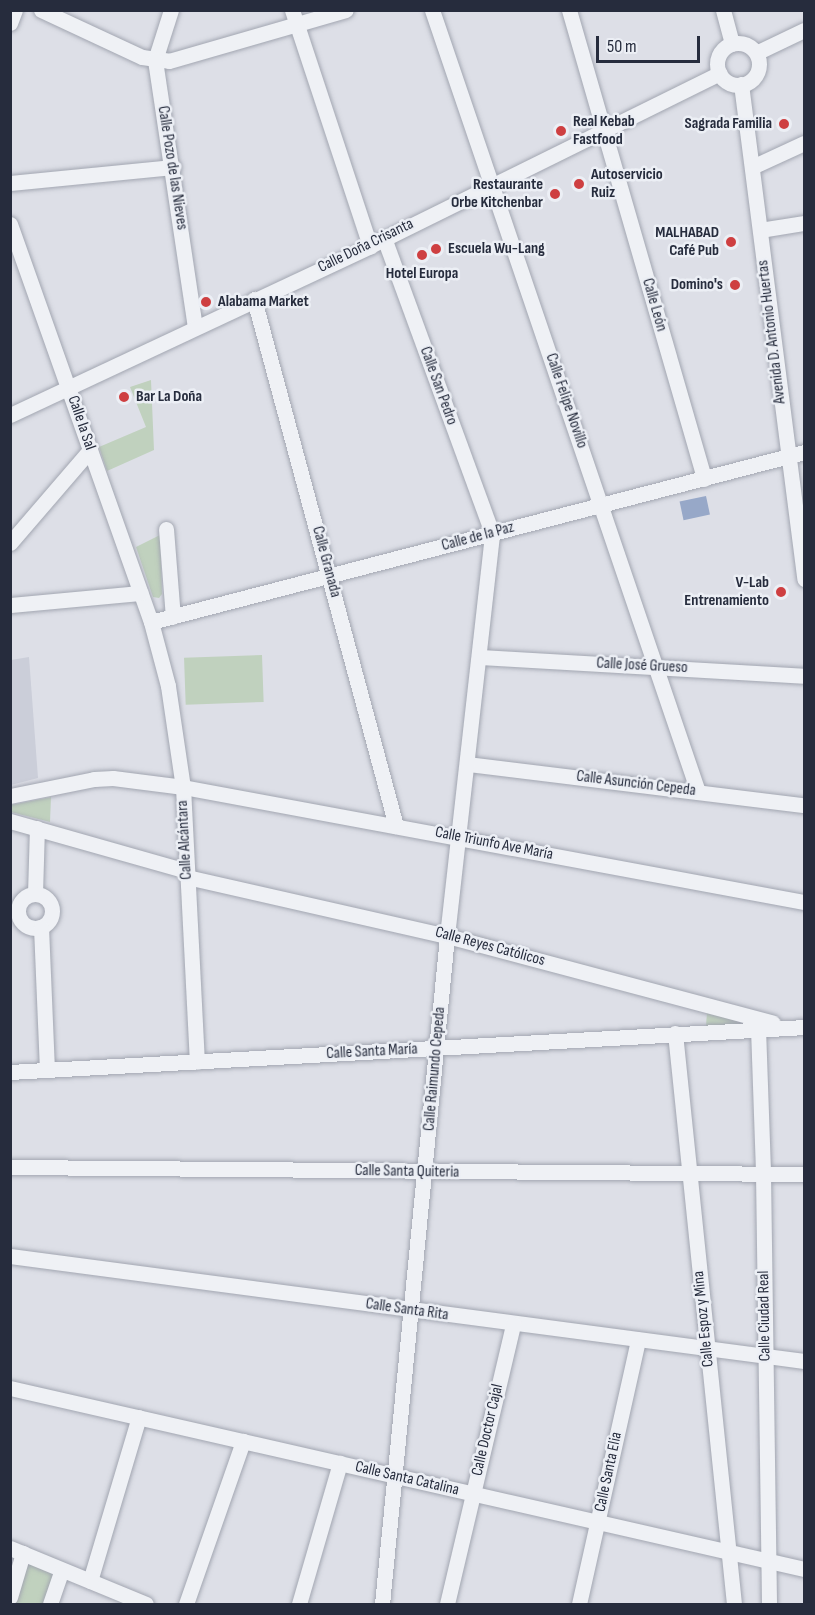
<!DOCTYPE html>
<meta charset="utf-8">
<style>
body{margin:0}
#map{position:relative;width:815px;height:1615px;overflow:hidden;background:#dddfe7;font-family:"Sofia Sans Condensed",sans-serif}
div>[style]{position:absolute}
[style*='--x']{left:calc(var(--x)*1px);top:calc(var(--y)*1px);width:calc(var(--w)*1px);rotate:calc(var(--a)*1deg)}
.built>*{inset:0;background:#cbced9}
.green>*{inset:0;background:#c0d1be;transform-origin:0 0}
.water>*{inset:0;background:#97a8c8;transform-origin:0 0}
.roads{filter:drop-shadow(0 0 2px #a2a6b1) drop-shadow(0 0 2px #a2a6b1)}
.minor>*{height:15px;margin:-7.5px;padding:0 7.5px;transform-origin:7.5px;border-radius:7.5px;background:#eff1f5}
.minor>.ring{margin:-7.5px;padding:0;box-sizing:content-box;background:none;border:15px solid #eff1f5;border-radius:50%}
.dots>*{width:16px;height:16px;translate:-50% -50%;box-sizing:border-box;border:3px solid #eceff5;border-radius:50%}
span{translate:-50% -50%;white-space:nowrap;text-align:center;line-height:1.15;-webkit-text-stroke:5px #eceff5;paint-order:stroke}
.poi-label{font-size:16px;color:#262c3d;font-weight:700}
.left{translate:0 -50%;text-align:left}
.right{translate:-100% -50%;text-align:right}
.street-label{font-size:16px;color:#262c3d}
.frame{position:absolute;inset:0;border:12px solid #262c3d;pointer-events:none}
.scale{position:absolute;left:596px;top:36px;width:104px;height:27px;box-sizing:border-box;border:3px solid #262c3d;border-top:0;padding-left:8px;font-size:18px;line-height:21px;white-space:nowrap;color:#262c3d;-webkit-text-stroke:4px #eceff5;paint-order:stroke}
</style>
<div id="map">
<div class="built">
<div style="clip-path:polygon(29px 657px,38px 778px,11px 785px,11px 660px)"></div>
</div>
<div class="green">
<div style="clip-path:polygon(151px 380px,154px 450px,107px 471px,99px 447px,146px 427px,130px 387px)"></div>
<div style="clip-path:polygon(160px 535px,162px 594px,159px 598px,153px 597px,136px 547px)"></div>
<div style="left:262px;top:655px;width:47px;height:78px;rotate:88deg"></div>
<div style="clip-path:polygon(51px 797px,50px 822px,11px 812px,11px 805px)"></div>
<div style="clip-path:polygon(707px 1012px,753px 1023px,706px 1027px)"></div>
<div style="clip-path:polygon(23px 1553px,62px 1570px,50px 1604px,11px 1604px)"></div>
</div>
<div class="water">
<div style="left:706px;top:496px;width:19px;height:27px;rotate:78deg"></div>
</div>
<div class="roads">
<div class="minor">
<div style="--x:41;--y:10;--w:111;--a:25"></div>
<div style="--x:142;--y:57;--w:27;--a:8"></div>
<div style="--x:169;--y:61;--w:184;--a:-16.1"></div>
<div style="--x:171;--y:10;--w:52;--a:107.7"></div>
<div style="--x:155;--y:60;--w:270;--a:81.5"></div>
<div style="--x:292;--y:10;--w:249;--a:71.7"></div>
<div style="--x:432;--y:10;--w:826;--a:71.21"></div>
<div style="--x:569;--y:10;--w:488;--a:73.9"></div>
<div style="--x:723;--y:10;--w:35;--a:75"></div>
<div style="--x:10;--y:23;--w:14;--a:-69"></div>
<div class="ring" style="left:717px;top:43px;width:27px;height:27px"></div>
<div style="--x:758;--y:52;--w:51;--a:-25.6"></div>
<div style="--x:741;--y:84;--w:499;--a:82.7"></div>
<div style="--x:752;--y:167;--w:57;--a:-24.8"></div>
<div style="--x:10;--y:183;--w:164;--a:-5.6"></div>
<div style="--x:10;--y:224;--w:422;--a:70.5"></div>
<div style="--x:151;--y:622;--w:66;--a:75.1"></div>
<div style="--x:168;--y:686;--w:102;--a:81.6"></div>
<div style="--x:183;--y:787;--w:275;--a:87.1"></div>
<div style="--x:760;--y:230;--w:45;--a:-9"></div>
<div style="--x:254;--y:299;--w:546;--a:74.92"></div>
<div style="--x:10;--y:415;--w:398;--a:-25.1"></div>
<div style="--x:370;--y:246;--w:390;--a:-26.3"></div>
<div style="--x:166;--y:529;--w:88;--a:85.5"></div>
<div style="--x:10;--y:543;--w:123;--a:-49.3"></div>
<div style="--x:10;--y:605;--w:131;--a:-5.3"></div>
<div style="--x:151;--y:622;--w:675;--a:-14.59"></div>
<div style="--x:479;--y:657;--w:326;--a:3.3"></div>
<div style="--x:468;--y:764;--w:338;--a:7"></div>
<div style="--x:10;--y:796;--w:86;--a:-11.4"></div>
<div style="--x:94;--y:779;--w:19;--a:-3"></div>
<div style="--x:113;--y:778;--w:71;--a:7.3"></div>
<div style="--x:183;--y:787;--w:632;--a:10.49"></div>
<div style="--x:10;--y:821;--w:184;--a:15.8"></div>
<div style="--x:187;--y:877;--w:267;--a:12.8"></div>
<div style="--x:447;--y:936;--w:337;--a:14.9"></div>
<div style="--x:35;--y:894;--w:66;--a:-88.3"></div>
<div class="ring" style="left:18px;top:894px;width:19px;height:19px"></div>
<div style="--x:41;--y:927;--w:143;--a:87.6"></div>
<div style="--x:758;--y:1028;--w:145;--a:88"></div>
<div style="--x:763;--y:1173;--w:431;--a:89.2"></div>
<div style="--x:675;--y:1033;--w:574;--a:84.1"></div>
<div style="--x:10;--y:1072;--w:795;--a:-3.24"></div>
<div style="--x:10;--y:1167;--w:794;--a:0.51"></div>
<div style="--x:10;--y:1256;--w:801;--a:7.53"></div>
<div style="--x:10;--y:1388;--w:814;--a:12.84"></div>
<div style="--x:10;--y:1548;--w:147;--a:22.4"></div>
<div style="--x:90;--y:1581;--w:171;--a:-73.4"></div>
<div style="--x:10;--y:1597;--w:46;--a:-73.5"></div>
<div style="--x:50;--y:1604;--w:36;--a:-71"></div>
<div style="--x:186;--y:1604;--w:173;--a:-70.7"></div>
<div style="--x:299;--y:1604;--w:147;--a:-73.8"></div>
<div style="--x:382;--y:1604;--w:671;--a:-84.44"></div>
<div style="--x:447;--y:936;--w:406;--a:-83.6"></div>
<div style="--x:492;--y:533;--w:314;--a:-110.1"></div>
<div style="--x:447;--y:1604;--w:288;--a:-76.7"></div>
<div style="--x:579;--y:1604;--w:271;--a:-77.4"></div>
</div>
</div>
<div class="dots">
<div style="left:784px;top:124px;background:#ce3f41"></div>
<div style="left:561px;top:131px;background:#ce3f41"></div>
<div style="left:579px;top:184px;background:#ce3f41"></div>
<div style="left:555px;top:194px;background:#ce3f41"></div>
<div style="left:731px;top:242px;background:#ce3f41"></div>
<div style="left:436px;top:249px;background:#ce3f41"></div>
<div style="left:422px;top:255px;background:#ce3f41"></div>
<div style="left:735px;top:285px;background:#ce3f41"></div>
<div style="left:206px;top:302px;background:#ce3f41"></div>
<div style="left:124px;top:397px;background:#ce3f41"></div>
<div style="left:781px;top:592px;background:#ce3f41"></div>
</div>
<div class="poi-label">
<span class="left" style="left:573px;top:131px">Real Kebab<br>Fastfood</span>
<span class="right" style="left:772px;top:124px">Sagrada Familia</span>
<span class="left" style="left:591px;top:184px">Autoservicio<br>Ruiz</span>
<span class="right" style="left:543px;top:194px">Restaurante<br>Orbe Kitchenbar</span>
<span class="right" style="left:719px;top:242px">MALHABAD<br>Café Pub</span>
<span class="left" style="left:448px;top:249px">Escuela Wu-Lang</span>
<span style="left:422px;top:274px">Hotel Europa</span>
<span class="right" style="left:723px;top:285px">Domino's</span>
<span class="left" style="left:218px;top:302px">Alabama Market</span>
<span class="left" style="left:136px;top:397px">Bar La Doña</span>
<span class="right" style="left:769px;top:592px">V-Lab<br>Entrenamiento</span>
</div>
<div class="street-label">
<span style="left:172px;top:168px;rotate:81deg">Calle Pozo de las Nieves</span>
<span style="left:366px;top:246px;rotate:-26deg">Calle Doña Crisanta</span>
<span style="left:654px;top:305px;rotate:74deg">Calle León</span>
<span style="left:772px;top:332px;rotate:-97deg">Avenida D. Antonio Huertas</span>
<span style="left:438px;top:386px;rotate:70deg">Calle San Pedro</span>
<span style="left:566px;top:401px;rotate:71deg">Calle Felipe Novillo</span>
<span style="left:81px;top:423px;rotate:71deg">Calle la Sal</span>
<span style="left:478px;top:537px;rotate:-15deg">Calle de la Paz</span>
<span style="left:326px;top:562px;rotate:75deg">Calle Granada</span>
<span style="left:642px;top:666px;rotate:3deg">Calle José Grueso</span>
<span style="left:636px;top:784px;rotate:7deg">Calle Asunción Cepeda</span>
<span style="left:185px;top:840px;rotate:-93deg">Calle Alcántara</span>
<span style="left:494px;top:844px;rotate:11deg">Calle Triunfo Ave María</span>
<span style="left:490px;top:947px;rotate:15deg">Calle Reyes Católicos</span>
<span style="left:372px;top:1052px;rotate:-3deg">Calle Santa María</span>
<span style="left:435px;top:1069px;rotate:-85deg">Calle Raimundo Cepeda</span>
<span style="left:407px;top:1172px;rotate:1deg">Calle Santa Quiteria</span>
<span style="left:407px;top:1310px;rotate:8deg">Calle Santa Rita</span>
<span style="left:765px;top:1316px;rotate:-91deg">Calle Ciudad Real</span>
<span style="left:704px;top:1319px;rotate:-96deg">Calle Espoz y Mina</span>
<span style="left:488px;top:1430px;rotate:-77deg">Calle Doctor Cajal</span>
<span style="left:609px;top:1472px;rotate:-78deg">Calle Santa Elia</span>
<span style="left:407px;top:1479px;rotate:13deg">Calle Santa Catalina</span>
</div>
<div class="frame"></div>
<div class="scale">50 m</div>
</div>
